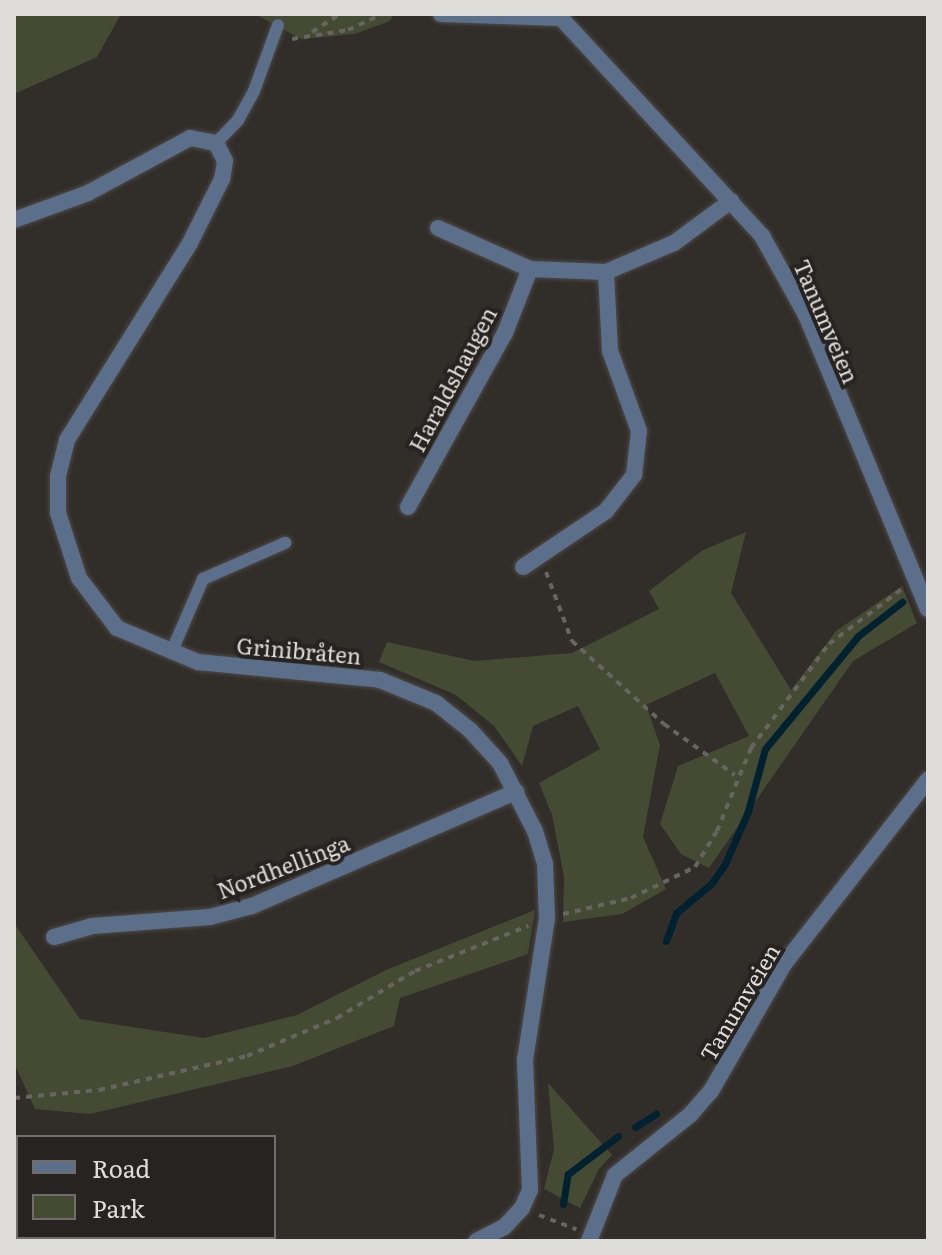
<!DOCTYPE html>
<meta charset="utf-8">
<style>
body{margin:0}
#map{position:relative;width:942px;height:1255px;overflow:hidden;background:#312d29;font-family:Literata,serif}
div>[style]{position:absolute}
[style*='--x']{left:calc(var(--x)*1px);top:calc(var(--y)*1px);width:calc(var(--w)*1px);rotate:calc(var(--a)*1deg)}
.green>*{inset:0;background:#454a33}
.stream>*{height:7px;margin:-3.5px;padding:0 3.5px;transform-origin:3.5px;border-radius:3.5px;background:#00212f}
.path>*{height:4px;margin-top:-2px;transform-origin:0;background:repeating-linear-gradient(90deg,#686561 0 6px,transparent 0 12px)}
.roads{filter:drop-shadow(0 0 2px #4d4945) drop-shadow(0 0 2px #4d4945)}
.service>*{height:12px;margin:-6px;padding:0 6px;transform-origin:6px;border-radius:6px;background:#5c6f8a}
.minor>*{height:16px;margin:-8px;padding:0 8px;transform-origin:8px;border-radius:8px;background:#5c6f8a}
span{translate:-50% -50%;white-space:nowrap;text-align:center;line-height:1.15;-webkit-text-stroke:8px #272320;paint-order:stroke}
.street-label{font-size:22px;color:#dfddda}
.frame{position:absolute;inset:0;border:16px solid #dfddda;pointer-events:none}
.legend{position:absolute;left:16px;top:1135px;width:260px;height:104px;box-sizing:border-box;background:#272320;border:2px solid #716d6a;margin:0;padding:10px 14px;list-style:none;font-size:24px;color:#dfddda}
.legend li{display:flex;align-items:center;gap:16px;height:40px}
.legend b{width:40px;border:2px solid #716d6a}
</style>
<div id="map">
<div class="green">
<div style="clip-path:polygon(14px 14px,121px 14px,97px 57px,14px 94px)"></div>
<div style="clip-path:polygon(255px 14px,394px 14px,390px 21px,355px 34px,301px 39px)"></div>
<div style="clip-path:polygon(746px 532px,731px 593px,791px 690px,836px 631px,902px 586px,917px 623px,853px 661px,709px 868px,681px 854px,660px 824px,678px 766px,749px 736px,715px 673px,646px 705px,660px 745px,643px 837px,666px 889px,622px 914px,563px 922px,564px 877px,552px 815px,539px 783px,600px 749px,578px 706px,533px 726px,522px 766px,494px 726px,456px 695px,379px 662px,387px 642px,475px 661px,572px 653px,659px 609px,649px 591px,703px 550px)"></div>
<div style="clip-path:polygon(535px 910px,528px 954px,400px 998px,394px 1026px,293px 1066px,90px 1114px,35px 1109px,14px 1063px,14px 923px,80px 1019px,204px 1038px,297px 1015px,386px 970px)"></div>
<div style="clip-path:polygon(548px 1083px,612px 1155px,599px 1169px,580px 1208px,544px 1189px,554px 1149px)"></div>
</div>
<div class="stream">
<div style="--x:666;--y:941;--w:30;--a:-70"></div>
<div style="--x:676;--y:913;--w:45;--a:-39.6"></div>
<div style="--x:711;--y:884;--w:24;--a:-55"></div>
<div style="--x:725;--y:864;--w:58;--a:-66.5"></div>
<div style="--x:748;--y:811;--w:64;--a:-74.7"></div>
<div style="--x:765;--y:749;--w:146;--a:-50.5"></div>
<div style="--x:858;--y:636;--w:56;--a:-37.7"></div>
<div style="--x:635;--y:1127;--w:25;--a:-32"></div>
<div style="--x:563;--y:1204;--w:30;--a:-81"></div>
<div style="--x:568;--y:1174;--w:63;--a:-37.2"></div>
</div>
<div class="path">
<div style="--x:312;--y:32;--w:33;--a:-33"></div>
<div style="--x:292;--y:39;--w:57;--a:-9.1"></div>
<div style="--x:348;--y:30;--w:38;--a:-25"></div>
<div style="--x:546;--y:572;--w:74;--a:69.4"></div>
<div style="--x:572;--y:641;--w:124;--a:42.1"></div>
<div style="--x:664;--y:724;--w:87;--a:35.7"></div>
<div style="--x:563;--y:914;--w:70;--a:-13.2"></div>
<div style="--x:631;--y:898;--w:71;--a:-25.8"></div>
<div style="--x:695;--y:867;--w:42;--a:-58.6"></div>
<div style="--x:717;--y:831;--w:90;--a:-67.7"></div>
<div style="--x:751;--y:748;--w:130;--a:-53.1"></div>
<div style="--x:829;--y:644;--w:91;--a:-37"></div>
<div style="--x:14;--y:1098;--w:85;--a:-5.4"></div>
<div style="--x:99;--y:1090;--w:152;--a:-12.9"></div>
<div style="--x:247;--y:1056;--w:98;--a:-22.9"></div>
<div style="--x:337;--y:1018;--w:91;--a:-31.1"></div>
<div style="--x:415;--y:971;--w:122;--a:-21.7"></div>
<div style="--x:539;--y:1215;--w:40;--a:21"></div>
</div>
<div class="roads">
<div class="service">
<div style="--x:216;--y:143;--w:32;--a:-46"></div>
<div style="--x:238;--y:120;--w:33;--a:-61"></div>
<div style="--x:254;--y:91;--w:70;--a:-70"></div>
<div style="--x:171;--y:653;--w:81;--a:-66.6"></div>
<div style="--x:203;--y:579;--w:90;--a:-23.7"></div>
</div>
<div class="minor">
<div style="--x:441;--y:14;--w:120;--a:1.9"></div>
<div style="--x:561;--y:18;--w:297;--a:47.3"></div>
<div style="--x:762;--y:236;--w:90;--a:60.9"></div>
<div style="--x:806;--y:315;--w:318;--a:67.5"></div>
<div style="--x:14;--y:220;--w:79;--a:-20"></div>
<div style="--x:88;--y:193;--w:116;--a:-28.3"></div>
<div style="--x:190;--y:138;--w:26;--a:11"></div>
<div style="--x:216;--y:143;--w:20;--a:63"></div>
<div style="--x:225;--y:161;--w:18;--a:99"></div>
<div style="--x:222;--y:179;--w:72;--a:116.6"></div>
<div style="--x:190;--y:243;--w:232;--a:122"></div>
<div style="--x:67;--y:440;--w:38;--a:104"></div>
<div style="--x:58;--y:477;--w:36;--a:90"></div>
<div style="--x:58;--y:513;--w:68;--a:72.1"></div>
<div style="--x:79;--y:578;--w:63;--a:52.8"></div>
<div style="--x:117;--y:628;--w:88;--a:22.8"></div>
<div style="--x:198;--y:662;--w:183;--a:5.6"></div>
<div style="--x:380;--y:680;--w:61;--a:22.3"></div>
<div style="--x:436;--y:703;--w:43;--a:38.5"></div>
<div style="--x:470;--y:730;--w:45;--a:47.7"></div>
<div style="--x:500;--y:763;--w:76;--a:62.8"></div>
<div style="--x:535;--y:831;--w:34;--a:73"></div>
<div style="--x:545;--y:864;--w:54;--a:87.9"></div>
<div style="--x:547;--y:918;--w:144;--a:98.8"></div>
<div style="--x:525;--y:1060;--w:130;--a:87.8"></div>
<div style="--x:530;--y:1190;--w:20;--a:114"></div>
<div style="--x:522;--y:1208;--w:26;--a:133"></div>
<div style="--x:504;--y:1227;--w:31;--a:153"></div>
<div style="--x:438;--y:228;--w:101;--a:24"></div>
<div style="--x:530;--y:269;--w:76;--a:2.3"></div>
<div style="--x:606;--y:272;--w:74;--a:-23.1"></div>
<div style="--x:674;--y:243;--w:71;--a:-36.4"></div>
<div style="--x:408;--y:507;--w:199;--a:-60.9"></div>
<div style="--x:505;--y:333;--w:69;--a:-68.7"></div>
<div style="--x:523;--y:567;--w:100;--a:-34"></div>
<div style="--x:606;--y:511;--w:46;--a:-52.1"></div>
<div style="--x:634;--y:475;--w:44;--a:-83.5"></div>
<div style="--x:639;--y:431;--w:85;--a:-109.9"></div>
<div style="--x:610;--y:351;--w:79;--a:-92.9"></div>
<div style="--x:54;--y:937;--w:40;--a:-16"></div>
<div style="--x:92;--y:926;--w:118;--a:-4.4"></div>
<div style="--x:210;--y:917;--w:43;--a:-14.7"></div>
<div style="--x:252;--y:906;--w:288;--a:-23.4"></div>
<div style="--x:14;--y:1192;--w:6;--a:51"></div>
<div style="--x:36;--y:1237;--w:4;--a:76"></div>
<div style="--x:589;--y:1241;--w:71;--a:-68.5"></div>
<div style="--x:615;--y:1175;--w:96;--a:-38.7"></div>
<div style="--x:690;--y:1115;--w:32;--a:-49"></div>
<div style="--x:711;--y:1091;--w:146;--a:-60.1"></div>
<div style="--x:784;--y:964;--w:234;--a:-52"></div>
</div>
</div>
<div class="street-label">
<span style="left:827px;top:321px;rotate:67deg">Tanumveien</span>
<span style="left:452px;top:379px;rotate:-62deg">Haraldshaugen</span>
<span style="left:299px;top:650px;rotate:5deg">Grinibråten</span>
<span style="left:283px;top:866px;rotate:-21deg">Nordhellinga</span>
<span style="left:739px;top:1002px;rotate:-59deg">Tanumveien</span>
</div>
<div class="frame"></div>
<ul class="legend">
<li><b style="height:10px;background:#5c6f8a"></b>Road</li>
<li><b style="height:22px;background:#454a33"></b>Park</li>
</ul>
</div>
